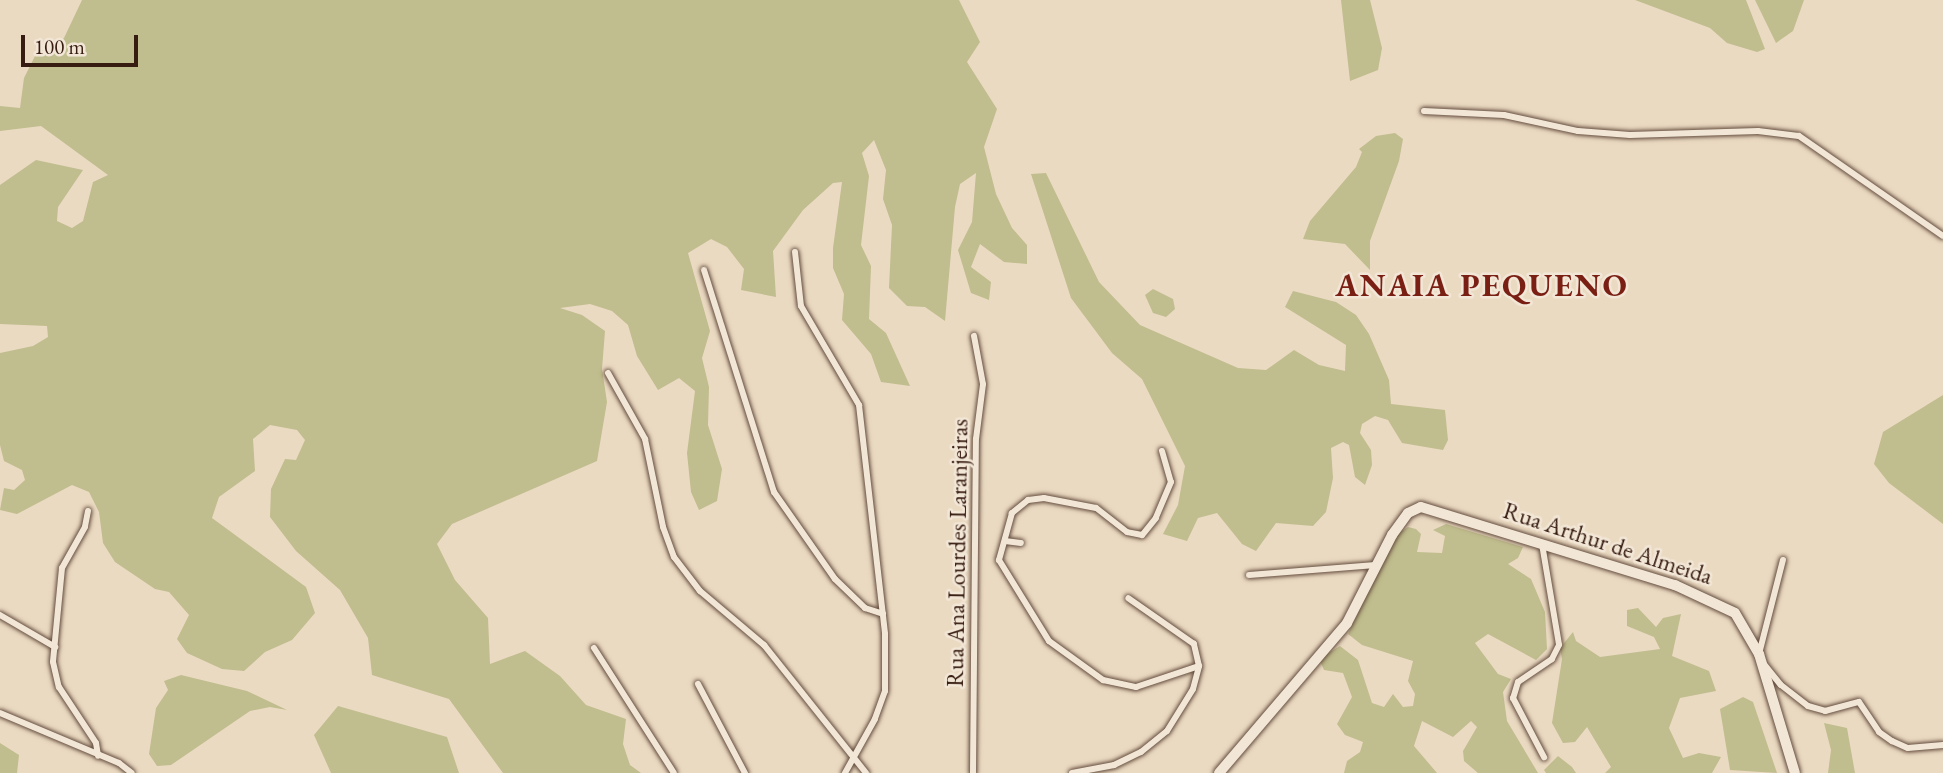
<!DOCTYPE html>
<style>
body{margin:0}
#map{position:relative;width:1943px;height:773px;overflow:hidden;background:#ebdac2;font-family:"EB Garamond",serif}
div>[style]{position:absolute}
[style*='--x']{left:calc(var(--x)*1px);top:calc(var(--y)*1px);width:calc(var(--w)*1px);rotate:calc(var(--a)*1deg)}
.green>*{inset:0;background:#c0bd8e}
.roads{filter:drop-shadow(0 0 2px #644c3d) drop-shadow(0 0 2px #644c3d)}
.street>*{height:6px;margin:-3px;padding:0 3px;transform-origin:3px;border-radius:3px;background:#f2e7d7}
.secondary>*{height:10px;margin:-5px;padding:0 5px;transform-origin:5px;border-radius:5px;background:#f2e7d7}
span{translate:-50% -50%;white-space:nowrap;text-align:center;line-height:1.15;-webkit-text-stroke:5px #f2e7d7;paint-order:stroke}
.street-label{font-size:24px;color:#371c11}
.district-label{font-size:32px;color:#7a1f14;font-weight:700;letter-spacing:2px}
.scale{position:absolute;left:21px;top:35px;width:117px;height:32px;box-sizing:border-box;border:4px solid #371c11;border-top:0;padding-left:9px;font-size:21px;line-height:24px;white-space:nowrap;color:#371c11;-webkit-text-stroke:5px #f2e7d7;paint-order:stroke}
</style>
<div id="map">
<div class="green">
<div style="clip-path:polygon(82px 0,959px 0,980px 42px,967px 62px,997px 109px,984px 147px,996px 194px,1012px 228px,1027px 245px,1027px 264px,1004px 262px,980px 244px,971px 267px,991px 282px,989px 300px,971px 293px,958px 250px,972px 222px,976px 173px,960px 184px,955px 207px,945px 321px,925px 307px,907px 306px,889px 288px,892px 225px,883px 199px,886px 170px,874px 140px,862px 153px,869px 176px,861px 245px,871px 266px,869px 319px,886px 333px,910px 386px,881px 382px,871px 354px,842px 320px,844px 294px,833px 268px,833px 248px,842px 182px,833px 183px,803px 210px,773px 251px,776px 297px,741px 290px,744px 269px,727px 247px,711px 239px,688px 253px,710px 331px,702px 358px,709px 387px,708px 425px,722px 469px,717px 501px,699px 510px,691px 492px,687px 453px,695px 391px,679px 378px,658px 390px,637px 356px,628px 325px,612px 311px,590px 304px,560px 308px,582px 315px,605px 331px,602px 369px,607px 402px,597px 461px,452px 524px,437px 544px,455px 580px,488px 618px,490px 664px,525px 651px,560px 676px,586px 705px,626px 719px,623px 744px,630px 765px,641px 773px,503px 773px,449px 699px,372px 675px,368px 638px,340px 590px,296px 551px,270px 517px,271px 489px,285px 459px,296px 460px,305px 440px,297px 430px,270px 425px,253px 439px,255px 471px,219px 497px,212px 518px,306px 587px,315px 613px,292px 640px,265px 652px,244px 671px,222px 669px,187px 653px,177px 639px,189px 615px,169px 592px,155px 589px,115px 562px,103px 543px,99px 512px,89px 492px,72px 485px,17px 514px,0 510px,4px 488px,14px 490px,25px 480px,22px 470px,4px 461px,0 445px,0 353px,33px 346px,48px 337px,47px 326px,0 324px,0 185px,36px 160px,83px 170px,58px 207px,57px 221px,72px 228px,83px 221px,93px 182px,108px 175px,41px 126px,0 131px,0 106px,20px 108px,24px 78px,38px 50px,53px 48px,64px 38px)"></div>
<div style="clip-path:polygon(1341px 0,1370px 0,1382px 48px,1378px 70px,1350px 81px)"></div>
<div style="clip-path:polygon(1635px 0,1746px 0,1765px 49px,1757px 52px,1727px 43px,1710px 28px)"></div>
<div style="clip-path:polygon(1755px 0,1804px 0,1793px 31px,1776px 43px)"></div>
<div style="clip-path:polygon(1395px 133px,1403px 139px,1399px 161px,1370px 241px,1370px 270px,1345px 244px,1303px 239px,1310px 221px,1356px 167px,1362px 152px,1359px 149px,1376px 136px)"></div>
<div style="clip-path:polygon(1046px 173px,1099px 282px,1140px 325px,1238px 368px,1266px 370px,1294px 350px,1319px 365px,1345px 371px,1346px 345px,1285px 307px,1293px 291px,1336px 302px,1356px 315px,1369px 334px,1389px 380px,1391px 404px,1445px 410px,1448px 440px,1443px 450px,1402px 443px,1388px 420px,1375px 416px,1362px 424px,1360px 433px,1371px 450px,1372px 465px,1365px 485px,1355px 477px,1349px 445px,1343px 442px,1331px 448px,1333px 478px,1326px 512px,1313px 526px,1276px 523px,1256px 551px,1242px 544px,1217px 513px,1198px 518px,1187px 541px,1163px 534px,1178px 505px,1185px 466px,1142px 379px,1112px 353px,1071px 298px,1031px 174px)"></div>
<div style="clip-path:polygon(1153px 289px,1173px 299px,1175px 309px,1166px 317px,1153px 313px,1145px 295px)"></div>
<div style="clip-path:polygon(1943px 395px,1943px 524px,1889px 483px,1874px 464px,1883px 432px)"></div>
<div style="clip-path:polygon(1446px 524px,1523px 547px,1518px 558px,1508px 564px,1531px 579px,1545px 612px,1547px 649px,1536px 660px,1488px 634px,1475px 643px,1498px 674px,1511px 679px,1503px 692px,1507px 721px,1538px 773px,1478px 773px,1464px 761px,1463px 751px,1477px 727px,1471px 721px,1453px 737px,1422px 721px,1414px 746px,1437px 773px,1344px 773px,1347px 761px,1360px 752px,1363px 742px,1345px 735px,1337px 724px,1352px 697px,1343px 673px,1324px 670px,1319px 659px,1340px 646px,1358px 660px,1372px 703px,1384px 707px,1393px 694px,1403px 707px,1413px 706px,1415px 694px,1408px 681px,1413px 661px,1362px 645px,1348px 634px,1393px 537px,1408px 527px,1416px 529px,1421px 534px,1417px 552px,1442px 553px,1445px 536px,1433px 530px)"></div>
<div style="clip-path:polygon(1638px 608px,1656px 627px,1663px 618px,1681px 614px,1672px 656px,1709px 671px,1716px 691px,1680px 698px,1669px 728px,1683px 758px,1699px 753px,1721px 757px,1712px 773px,1605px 773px,1611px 767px,1587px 727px,1575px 742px,1563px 743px,1552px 723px,1562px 659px,1560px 648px,1573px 632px,1576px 641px,1600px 657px,1660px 649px,1654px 637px,1627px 626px,1627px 610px)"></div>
<div style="clip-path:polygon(181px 675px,247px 691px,287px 710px,270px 707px,250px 711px,171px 765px,157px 766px,149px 754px,156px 708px,168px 690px,164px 681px)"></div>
<div style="clip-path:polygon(1743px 697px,1753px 702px,1777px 773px,1730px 770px,1720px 709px)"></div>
<div style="clip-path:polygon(338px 706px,447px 737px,459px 773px,331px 773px,314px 735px)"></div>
<div style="clip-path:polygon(1824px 723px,1847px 728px,1855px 773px,1828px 773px,1831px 750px)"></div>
<div style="clip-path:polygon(0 743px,19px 755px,17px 773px,0 773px)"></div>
<div style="clip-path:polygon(1558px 756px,1572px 767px,1576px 773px,1546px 773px,1544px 770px)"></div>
</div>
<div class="roads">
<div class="street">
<div style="--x:1424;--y:111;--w:80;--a:2.9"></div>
<div style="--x:1504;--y:115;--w:76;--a:12.2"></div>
<div style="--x:1578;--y:131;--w:52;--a:4.4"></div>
<div style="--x:1630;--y:135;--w:128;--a:-1.8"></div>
<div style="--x:1758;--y:131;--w:41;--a:7"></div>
<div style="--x:1799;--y:136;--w:175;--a:34.8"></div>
<div style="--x:795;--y:252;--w:54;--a:83.7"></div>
<div style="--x:801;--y:306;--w:115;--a:59.6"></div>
<div style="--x:859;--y:405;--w:230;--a:83.5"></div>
<div style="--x:885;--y:634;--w:57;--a:90"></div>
<div style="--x:885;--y:691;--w:30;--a:110"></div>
<div style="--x:875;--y:719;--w:62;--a:119.1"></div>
<div style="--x:704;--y:270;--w:233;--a:72.5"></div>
<div style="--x:774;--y:492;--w:106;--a:55"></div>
<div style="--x:835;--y:579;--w:42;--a:44"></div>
<div style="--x:865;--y:608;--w:19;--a:18"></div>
<div style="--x:608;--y:373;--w:76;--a:60.7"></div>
<div style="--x:645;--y:439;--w:90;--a:78.4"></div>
<div style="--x:663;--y:527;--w:32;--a:70"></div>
<div style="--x:674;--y:557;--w:43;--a:52.6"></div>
<div style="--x:700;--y:591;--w:84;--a:40.2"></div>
<div style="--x:764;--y:645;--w:164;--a:51.4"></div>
<div style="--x:1162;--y:451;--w:32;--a:74"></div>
<div style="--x:1171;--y:482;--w:39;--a:113"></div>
<div style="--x:1156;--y:518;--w:22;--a:129"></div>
<div style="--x:1142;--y:535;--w:15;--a:-169"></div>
<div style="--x:1127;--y:532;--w:39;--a:-142"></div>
<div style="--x:1096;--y:508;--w:53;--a:-169.1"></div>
<div style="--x:1044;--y:498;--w:16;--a:173"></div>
<div style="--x:1028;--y:500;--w:21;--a:141"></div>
<div style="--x:1012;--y:513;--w:49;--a:105.5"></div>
<div style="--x:999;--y:560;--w:95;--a:58.3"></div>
<div style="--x:1049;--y:641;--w:67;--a:35.8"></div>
<div style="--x:1103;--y:680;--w:34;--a:12"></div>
<div style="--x:1136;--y:687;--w:66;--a:-18.4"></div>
<div style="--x:88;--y:511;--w:16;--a:101"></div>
<div style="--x:85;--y:527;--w:47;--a:119.3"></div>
<div style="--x:62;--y:568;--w:94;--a:95.5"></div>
<div style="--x:53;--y:662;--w:26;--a:77"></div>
<div style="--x:59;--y:687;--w:67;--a:56.5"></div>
<div style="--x:96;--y:743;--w:13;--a:81"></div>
<div style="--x:1005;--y:541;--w:16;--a:7"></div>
<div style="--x:1542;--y:544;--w:102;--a:80.4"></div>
<div style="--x:1559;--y:645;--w:16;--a:117"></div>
<div style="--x:1552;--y:659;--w:41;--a:145.9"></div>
<div style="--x:1518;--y:682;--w:17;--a:107"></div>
<div style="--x:1513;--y:698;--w:67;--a:62.3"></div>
<div style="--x:1249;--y:575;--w:127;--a:-4.5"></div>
<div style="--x:0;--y:615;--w:64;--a:30.2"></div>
<div style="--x:594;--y:648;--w:148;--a:57.4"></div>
<div style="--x:1759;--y:654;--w:97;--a:-75.7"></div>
<div style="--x:1763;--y:663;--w:28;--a:51"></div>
<div style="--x:1781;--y:685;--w:34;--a:38"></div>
<div style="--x:1808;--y:706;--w:18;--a:16"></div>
<div style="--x:1825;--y:711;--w:35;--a:-15"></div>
<div style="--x:1859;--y:702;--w:36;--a:56"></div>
<div style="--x:1879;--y:732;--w:16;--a:35"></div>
<div style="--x:1892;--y:741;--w:17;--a:24"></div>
<div style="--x:1908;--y:748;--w:35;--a:-5"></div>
<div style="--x:698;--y:684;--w:101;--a:62.2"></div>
<div style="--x:0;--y:713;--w:129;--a:22.8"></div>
<div style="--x:119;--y:763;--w:16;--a:38"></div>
<div style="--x:973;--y:773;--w:334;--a:-89.5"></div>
<div style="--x:976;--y:439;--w:55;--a:-82.7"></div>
<div style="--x:983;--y:384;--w:49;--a:-100.6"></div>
<div style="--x:1072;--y:773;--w:43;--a:-10.8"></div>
<div style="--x:1114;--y:765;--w:30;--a:-26"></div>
<div style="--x:1141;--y:752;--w:33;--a:-39"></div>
<div style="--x:1167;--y:731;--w:49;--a:-58.2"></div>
<div style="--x:1193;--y:689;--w:24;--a:-75"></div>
<div style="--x:1199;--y:666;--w:23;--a:-103"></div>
<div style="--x:1194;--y:644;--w:80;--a:-145.1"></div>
</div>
<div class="secondary">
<div style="--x:1219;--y:773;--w:197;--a:-49.5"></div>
<div style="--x:1347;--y:623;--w:99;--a:-62.9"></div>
<div style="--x:1392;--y:535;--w:27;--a:-54"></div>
<div style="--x:1408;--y:513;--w:14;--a:-25"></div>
<div style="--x:1421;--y:507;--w:266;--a:17.1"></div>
<div style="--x:1675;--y:585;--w:66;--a:25"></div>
<div style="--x:1735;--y:613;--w:48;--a:59.7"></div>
<div style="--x:1759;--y:654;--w:124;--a:73.2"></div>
</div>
</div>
<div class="street-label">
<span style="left:1608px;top:543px;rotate:18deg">Rua Arthur de Almeida</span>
<span style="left:957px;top:553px;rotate:-89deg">Rua Ana Lourdes Laranjeiras</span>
</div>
<div class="district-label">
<span style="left:1482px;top:285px">ANAIA PEQUENO</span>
</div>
<div class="scale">100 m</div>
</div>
